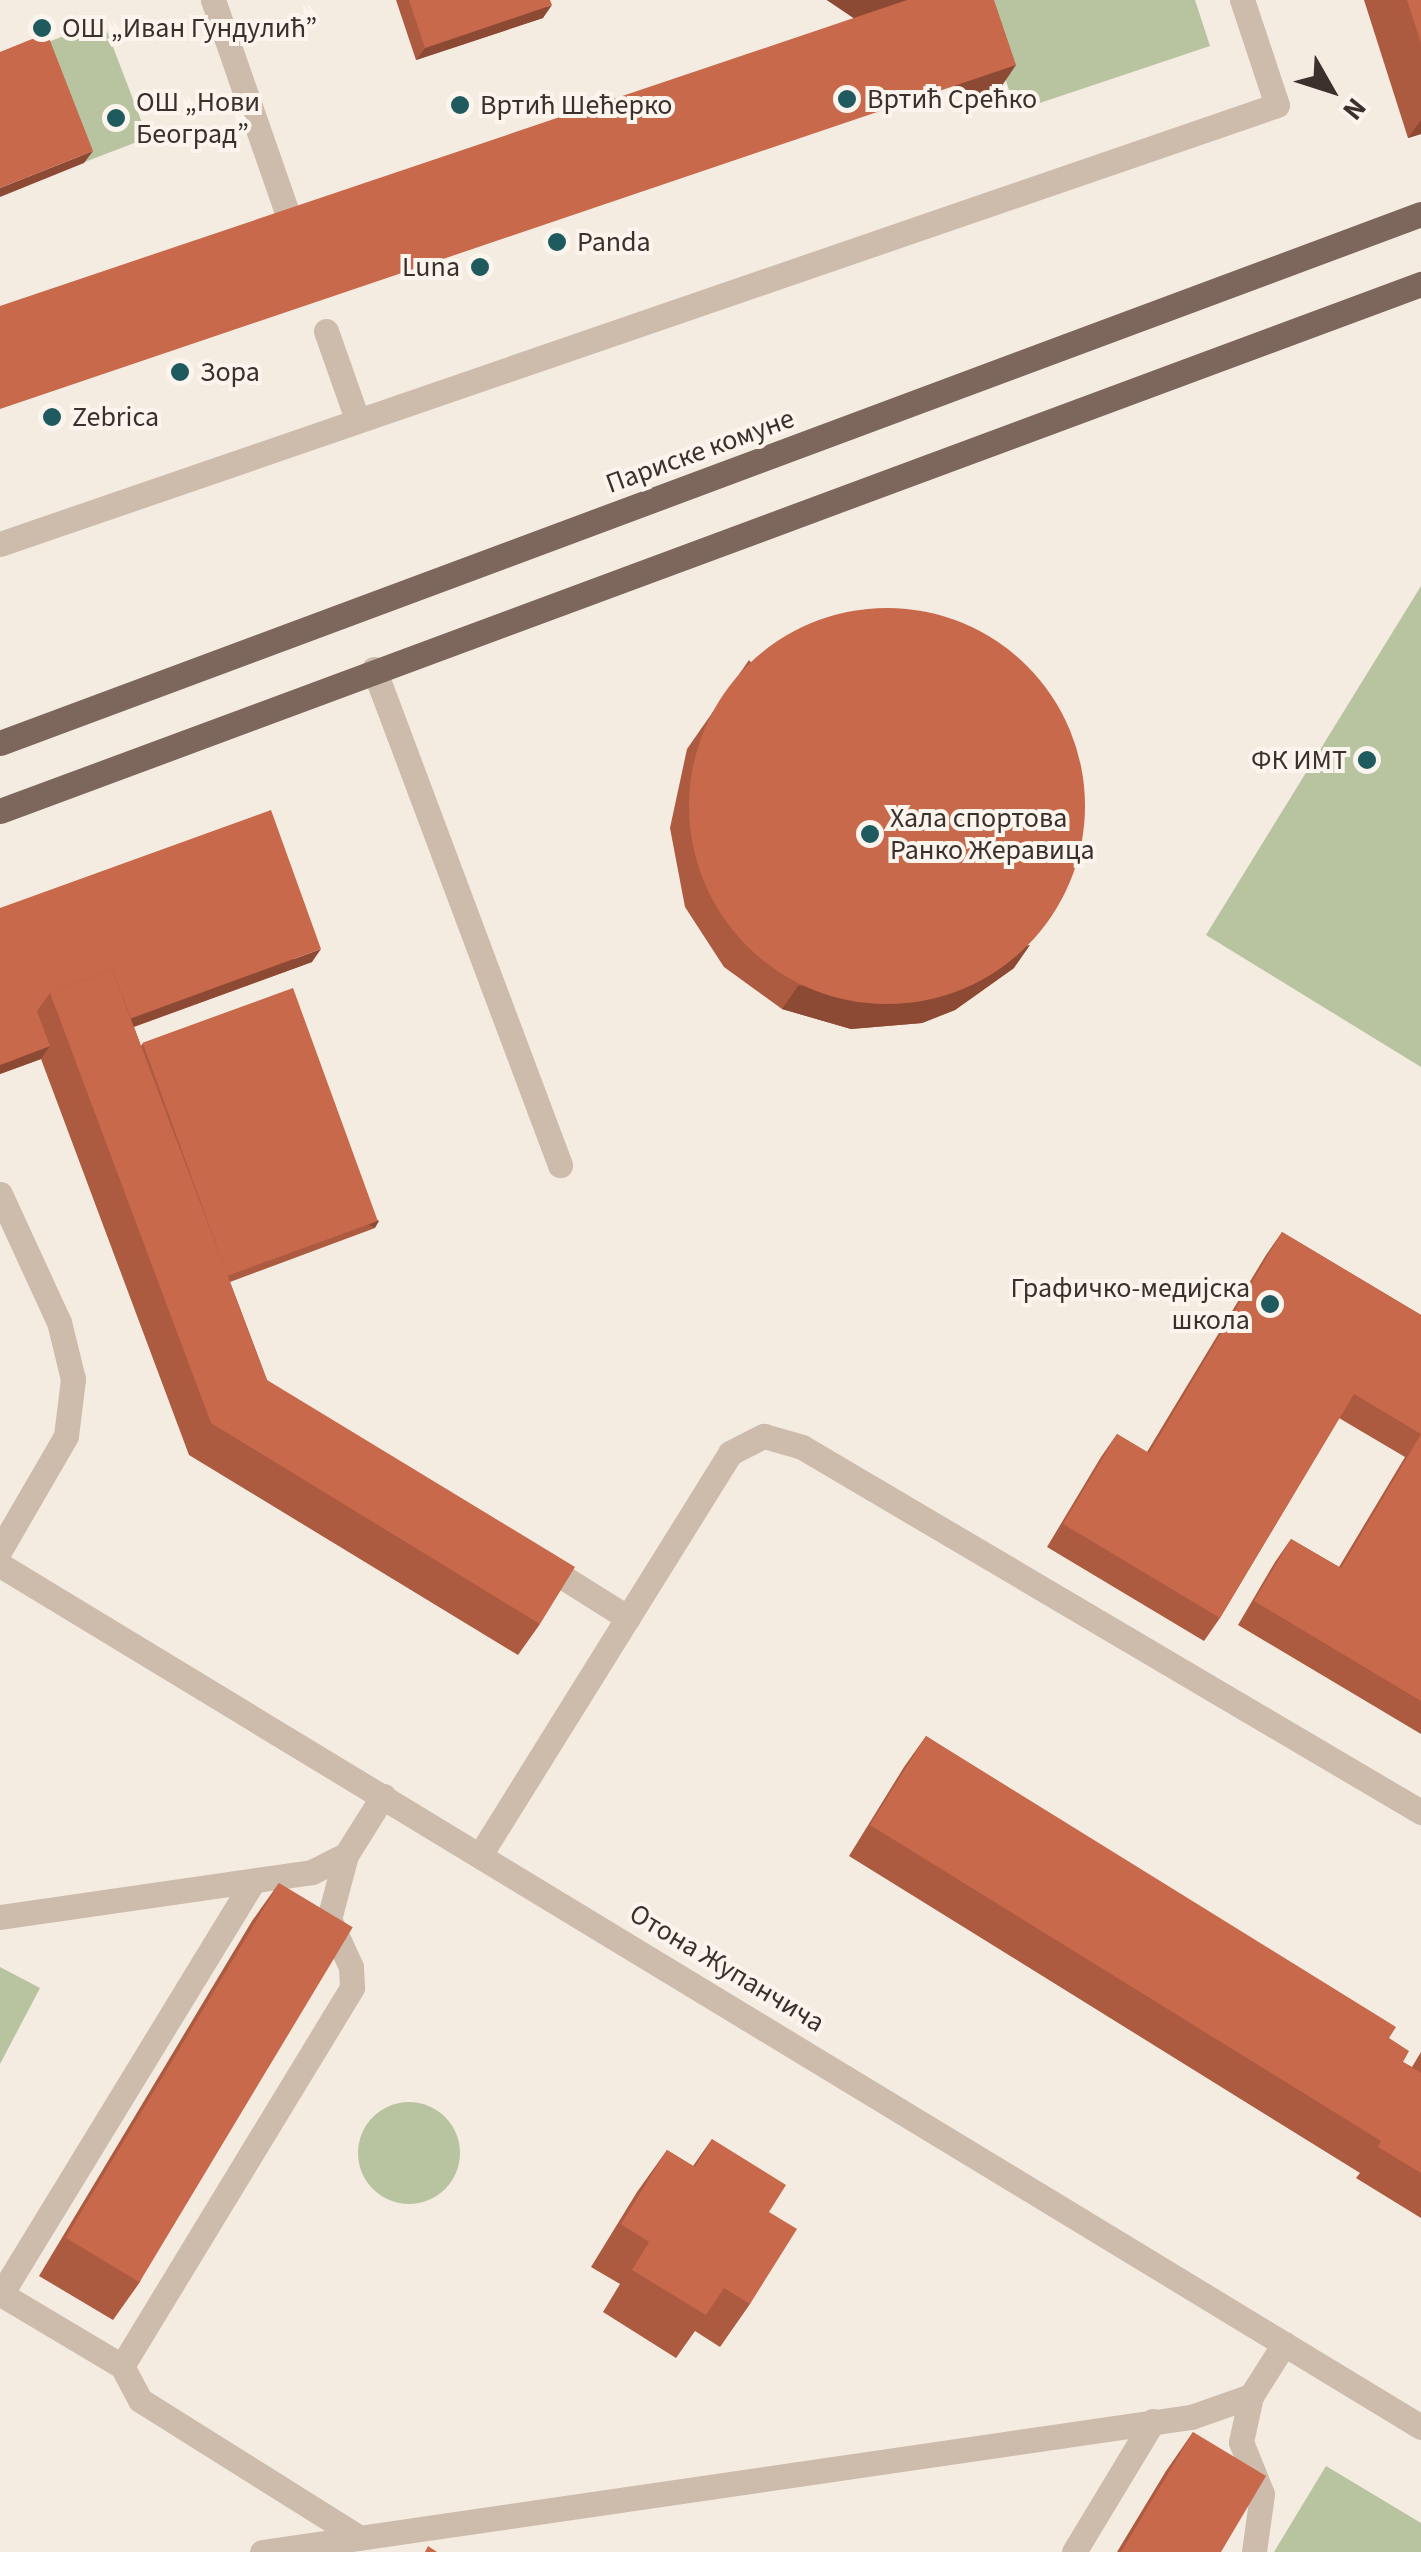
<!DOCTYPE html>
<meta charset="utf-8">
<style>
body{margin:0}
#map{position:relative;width:1421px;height:2552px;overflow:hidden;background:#f4ebe1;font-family:"Source Sans 3",sans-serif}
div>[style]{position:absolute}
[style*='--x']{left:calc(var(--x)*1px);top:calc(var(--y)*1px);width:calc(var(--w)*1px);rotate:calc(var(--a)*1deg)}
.green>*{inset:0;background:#b8c4a0;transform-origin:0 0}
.round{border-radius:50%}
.minor>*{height:25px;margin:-12.5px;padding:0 12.5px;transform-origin:12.5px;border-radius:12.5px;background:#cdbbac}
.major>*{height:25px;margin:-12.5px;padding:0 12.5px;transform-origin:12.5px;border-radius:12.5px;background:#7d675c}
.wall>*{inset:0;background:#ac5a40}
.shaded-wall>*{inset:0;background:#8c4a34;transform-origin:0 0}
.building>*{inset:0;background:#c8694b;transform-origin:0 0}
.dots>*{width:28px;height:28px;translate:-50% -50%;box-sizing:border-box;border:5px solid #fbf5ee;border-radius:50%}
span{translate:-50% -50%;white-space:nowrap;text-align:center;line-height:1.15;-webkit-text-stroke:8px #fbf5ee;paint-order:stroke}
.poi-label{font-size:28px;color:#3b302b}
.left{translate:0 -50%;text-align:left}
.right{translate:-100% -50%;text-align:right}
.street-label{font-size:28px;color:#3b302b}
.north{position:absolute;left:1281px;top:40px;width:100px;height:100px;-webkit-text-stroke:8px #fbf5ee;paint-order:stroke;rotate:129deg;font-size:28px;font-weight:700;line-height:40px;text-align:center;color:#3b302b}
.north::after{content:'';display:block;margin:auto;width:35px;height:45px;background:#3b302b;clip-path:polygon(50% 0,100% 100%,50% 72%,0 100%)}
</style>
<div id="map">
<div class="green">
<div style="clip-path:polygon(979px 0,1195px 0,1210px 46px,1016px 111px)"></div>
<div style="left:103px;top:21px;width:125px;height:69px;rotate:69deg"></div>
<div style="clip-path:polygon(1421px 586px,1421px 1067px,1206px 935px)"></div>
<div style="clip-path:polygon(0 1967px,40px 1988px,0 2064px)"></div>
<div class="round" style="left:358px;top:2102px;width:102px;height:102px"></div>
<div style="clip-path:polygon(1326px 2466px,1421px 2523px,1421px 2552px,1274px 2552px)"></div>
</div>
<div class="minor">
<div style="--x:213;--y:0;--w:253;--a:70.8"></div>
<div style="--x:326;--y:331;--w:93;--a:70.6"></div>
<div style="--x:0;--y:544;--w:1350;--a:-18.97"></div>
<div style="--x:1277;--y:105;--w:111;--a:-108.4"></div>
<div style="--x:374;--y:669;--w:530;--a:69.44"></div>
<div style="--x:0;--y:1194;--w:141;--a:65.3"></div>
<div style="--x:59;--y:1322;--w:59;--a:76.2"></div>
<div style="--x:73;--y:1379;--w:57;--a:97"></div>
<div style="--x:66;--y:1436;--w:132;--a:120.1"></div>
<div style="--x:539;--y:1562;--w:105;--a:32.2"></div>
<div style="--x:0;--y:1565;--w:1662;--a:31.24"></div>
<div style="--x:480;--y:1855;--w:473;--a:-58.1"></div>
<div style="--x:730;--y:1453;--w:38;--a:-27"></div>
<div style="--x:764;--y:1436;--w:40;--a:16"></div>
<div style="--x:802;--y:1447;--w:719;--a:30.53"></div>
<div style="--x:252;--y:1883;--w:482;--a:121.4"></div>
<div style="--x:1;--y:2294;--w:141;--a:30.8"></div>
<div style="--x:122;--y:2366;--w:443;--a:-58.7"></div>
<div style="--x:352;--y:1987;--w:20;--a:-93"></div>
<div style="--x:351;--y:1967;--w:53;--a:-114.6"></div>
<div style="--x:329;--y:1919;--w:66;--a:-75.1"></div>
<div style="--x:0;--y:1917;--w:315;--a:-8.2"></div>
<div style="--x:312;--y:1872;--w:38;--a:-27"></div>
<div style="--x:346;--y:1855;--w:70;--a:-57.9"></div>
<div style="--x:122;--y:2366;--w:38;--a:62"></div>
<div style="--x:140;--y:2400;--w:254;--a:32.1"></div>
<div style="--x:1251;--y:2396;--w:47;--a:102.3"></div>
<div style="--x:1241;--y:2442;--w:56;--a:68"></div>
<div style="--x:1262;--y:2494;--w:59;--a:97.9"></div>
<div style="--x:262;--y:2552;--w:939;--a:-8.27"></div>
<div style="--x:1191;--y:2417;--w:64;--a:-19.3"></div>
<div style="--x:1251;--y:2396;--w:62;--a:-57.6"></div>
<div style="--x:1074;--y:2552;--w:153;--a:-58.9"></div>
</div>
<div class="major">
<div style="--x:0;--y:743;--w:1516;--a:-20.42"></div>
<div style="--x:0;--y:811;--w:1516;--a:-20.35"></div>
</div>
<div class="wall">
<div style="clip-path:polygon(396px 0,550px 0,543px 18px,416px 60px)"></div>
<div style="clip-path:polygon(1364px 0,1421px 0,1421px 134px,1408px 138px)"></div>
<div style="clip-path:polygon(749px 660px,1014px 968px,955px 1010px,922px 1023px,851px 1029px,782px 1009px,724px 967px,685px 907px,670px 828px,687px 749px)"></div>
<div style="clip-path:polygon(0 908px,312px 962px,134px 1027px,141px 1046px,143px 1043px,375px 1228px,230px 1282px,267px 1380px,540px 1624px,518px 1655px,189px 1455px,41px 1059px,0 1074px)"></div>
<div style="clip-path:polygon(1282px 1232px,1421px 1315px,1421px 1734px,1238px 1625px,1275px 1562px,1291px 1539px,1339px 1567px,1405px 1457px,1339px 1418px,1220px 1618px,1204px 1641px,1047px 1547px,1101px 1457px,1117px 1434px,1147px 1452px,1266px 1255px)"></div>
<div style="clip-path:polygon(926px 1736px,1389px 2038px,1403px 2062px,1412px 2067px,1421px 2052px,1421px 2218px,1356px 2178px,1360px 2173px,849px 1856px,904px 1767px)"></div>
<div style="clip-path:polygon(279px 1883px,140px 2282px,113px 2320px,39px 2276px,252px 1921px)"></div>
<div style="clip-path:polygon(712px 2139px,769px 2212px,750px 2304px,720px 2347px,695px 2331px,676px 2358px,603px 2312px,620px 2284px,591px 2267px,637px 2192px,667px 2150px,693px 2166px)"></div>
<div style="clip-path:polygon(1193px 2432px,1221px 2552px,1117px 2552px,1166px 2471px)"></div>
</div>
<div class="shaded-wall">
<div style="clip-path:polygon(552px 5px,543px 18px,416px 60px,425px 48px)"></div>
<div style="left:1016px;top:65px;width:52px;height:1073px;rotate:124deg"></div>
<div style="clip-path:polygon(1421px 120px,1421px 134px,1408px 138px)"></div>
<div style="clip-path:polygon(93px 151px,84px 163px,0 197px,0 188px)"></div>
<div style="clip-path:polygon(1030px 945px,1014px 968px,955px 1010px,922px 1023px,851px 1029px,782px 1009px,798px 986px)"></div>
<div style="clip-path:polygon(321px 949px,312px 962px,105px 1037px,114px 1025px)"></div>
<div style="clip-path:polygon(50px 1046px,41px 1059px,0 1074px,0 1065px)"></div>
<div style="left:379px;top:1221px;width:8px;height:160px;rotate:120deg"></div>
</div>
<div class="building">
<div style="clip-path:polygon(409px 0,550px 0,552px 5px,425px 48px)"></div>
<div style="clip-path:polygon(907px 0,994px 0,1016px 65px,0 409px,0 306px)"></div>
<div style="clip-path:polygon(1407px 0,1421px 0,1421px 43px)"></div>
<div style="clip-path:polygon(47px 33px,93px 151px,0 188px,0 52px)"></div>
<div class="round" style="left:689px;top:608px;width:396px;height:396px"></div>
<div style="clip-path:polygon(271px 810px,321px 949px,131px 1018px,112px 969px,50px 993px,37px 1011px,50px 1046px,0 1065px,0 908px)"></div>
<div style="clip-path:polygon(112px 969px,267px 1380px,575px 1567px,540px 1624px,211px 1423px,50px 993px)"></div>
<div style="left:293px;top:988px;width:248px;height:160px;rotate:70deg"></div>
<div style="clip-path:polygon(1282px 1232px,1421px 1315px,1421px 1434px,1354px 1394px,1220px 1618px,1063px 1524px,1117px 1434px,1149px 1453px)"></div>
<div style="clip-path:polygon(1421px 1434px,1421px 1701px,1254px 1601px,1291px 1539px,1341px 1568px)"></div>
<div style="clip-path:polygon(926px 1736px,1396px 2027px,1389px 2038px,1409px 2051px,1403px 2062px,1421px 2073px,1421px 2173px,1378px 2147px,1381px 2141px,870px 1825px)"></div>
<div style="left:279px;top:1883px;width:86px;height:414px;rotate:31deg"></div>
<div style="clip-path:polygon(712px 2139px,786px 2185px,769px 2212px,797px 2229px,750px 2304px,724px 2288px,706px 2315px,632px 2270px,649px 2242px,621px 2224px,667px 2150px,695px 2167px)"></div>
<div style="clip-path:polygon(1193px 2432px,1266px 2476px,1221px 2552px,1121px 2552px)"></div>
<div style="clip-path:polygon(428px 2546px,437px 2552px,425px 2552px)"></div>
</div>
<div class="dots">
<div style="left:42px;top:28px;background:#1f5a5e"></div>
<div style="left:847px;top:99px;background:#1f5a5e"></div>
<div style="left:460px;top:105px;background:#1f5a5e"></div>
<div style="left:116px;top:118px;background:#1f5a5e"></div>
<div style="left:557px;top:242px;background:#1f5a5e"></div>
<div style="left:480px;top:267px;background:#1f5a5e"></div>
<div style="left:180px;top:372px;background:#1f5a5e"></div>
<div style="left:52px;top:417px;background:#1f5a5e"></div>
<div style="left:1367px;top:760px;background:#1f5a5e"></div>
<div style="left:870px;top:834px;background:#1f5a5e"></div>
<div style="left:1270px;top:1304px;background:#1f5a5e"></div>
</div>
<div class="poi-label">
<span class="left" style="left:62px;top:28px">ОШ „Иван Гундулић”</span>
<span class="left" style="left:867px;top:99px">Вртић Срећко</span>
<span class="left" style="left:136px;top:118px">ОШ „Нови<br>Београд”</span>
<span class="left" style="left:480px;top:105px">Вртић Шећерко</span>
<span class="left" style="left:577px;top:242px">Panda</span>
<span class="right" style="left:460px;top:267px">Luna</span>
<span class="left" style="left:200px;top:372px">Зора</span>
<span class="left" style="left:72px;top:417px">Zebrica</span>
<span class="right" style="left:1347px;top:760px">ФК ИМТ</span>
<span class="left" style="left:890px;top:834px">Хала спортова<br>Ранко Жеравица</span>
<span class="right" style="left:1250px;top:1304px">Графичко-медијска<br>школа</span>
</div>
<div class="street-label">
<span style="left:700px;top:451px;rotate:-20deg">Париске комуне</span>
<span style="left:727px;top:1968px;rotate:31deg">Отона Жупанчича</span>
</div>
<div class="north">N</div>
</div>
